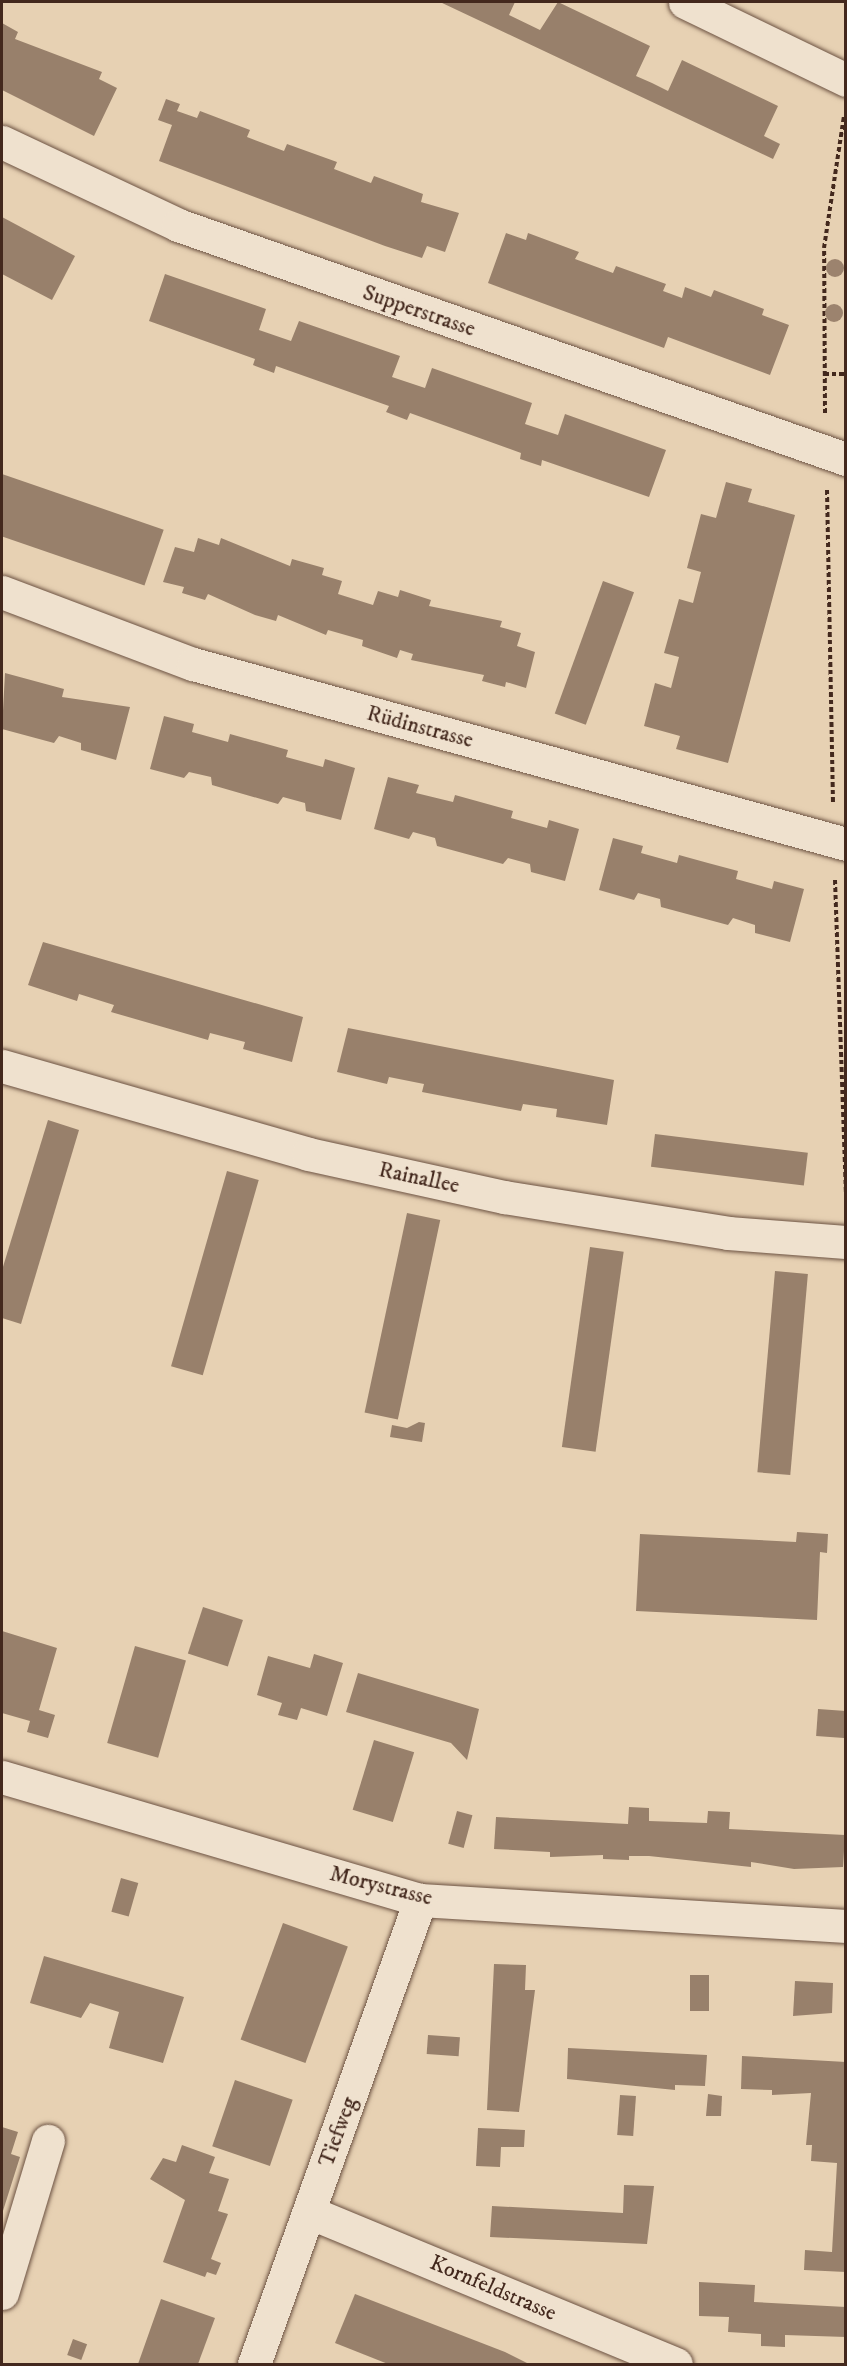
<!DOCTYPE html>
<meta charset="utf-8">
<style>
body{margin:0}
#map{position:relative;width:847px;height:2366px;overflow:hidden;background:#e7d1b3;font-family:"IM FELL DW Pica",serif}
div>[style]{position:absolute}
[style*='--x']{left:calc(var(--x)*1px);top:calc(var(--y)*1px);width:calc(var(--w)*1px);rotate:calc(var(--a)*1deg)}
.building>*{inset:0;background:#98806b;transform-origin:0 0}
.path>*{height:4px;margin-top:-2px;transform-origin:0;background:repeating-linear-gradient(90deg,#43281d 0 4.5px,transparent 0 7.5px)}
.roads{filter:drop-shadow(0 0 2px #6c5242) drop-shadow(0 0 2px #6c5242)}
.street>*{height:33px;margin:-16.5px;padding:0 16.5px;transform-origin:16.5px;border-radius:16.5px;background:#efe1ce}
.trees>*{width:18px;height:18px;margin:-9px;border-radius:50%;background:#9c836e}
span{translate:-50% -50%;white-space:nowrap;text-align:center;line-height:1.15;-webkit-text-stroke:4.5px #efe1ce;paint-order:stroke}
.street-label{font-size:22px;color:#43281d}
.frame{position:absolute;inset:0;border:3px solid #43281d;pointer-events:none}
</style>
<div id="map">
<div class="building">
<div style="clip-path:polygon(440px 2px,515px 2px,509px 15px,540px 30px,558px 2px,650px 46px,636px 76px,652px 83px,668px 91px,682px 60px,778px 106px,764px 136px,780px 144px,773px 159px)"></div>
<div style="clip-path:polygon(2px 23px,18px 32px,15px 39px,102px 72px,99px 79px,117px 88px,94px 136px,2px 90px)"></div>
<div style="clip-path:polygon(166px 99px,180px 104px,177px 111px,197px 118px,200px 111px,250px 130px,247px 137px,284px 151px,287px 144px,337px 162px,334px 169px,371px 183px,374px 176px,423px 194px,421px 202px,459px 213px,445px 252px,427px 246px,422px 258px,385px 246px,159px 161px,172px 125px,158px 120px)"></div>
<div style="clip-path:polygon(2px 217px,75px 256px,52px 300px,2px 274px)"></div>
<div style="clip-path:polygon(506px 233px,526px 240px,528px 233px,579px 252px,575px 259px,613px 273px,616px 266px,666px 284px,663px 291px,682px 298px,685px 287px,711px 297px,714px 290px,764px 309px,762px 315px,789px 325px,770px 375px,668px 337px,664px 348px,488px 283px)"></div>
<div style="clip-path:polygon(165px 274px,266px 309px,259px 330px,291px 341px,299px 321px,400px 356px,392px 377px,425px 388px,432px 368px,532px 403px,525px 424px,558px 435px,565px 414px,666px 450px,649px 497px,542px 460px,541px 466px,520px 459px,521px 453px,410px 413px,407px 420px,386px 412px,389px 406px,276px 366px,274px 373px,253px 365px,255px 359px,149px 321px)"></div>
<div style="left:2px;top:474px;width:171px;height:59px;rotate:19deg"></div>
<div style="clip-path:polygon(726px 482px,752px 489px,748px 502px,795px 515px,728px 763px,676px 749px,680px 736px,644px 726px,655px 683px,671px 688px,679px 657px,664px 653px,679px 599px,693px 603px,701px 572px,687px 568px,701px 514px,716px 518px)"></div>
<div style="clip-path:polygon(198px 538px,219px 545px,221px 538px,290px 566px,292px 559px,324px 568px,322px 575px,342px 581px,338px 594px,373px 605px,378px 591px,398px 597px,400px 590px,431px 600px,429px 606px,502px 621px,500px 627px,521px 633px,517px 646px,535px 652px,526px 688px,506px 682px,505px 687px,482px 681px,484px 675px,411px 660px,413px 654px,400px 650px,397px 658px,362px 646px,363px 640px,328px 630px,326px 635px,278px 615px,276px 621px,255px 615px,208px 594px,205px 600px,182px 593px,184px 587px,163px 582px,175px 547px,194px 552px)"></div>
<div style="left:603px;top:581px;width:33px;height:141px;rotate:20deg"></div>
<div style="clip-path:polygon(5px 673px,64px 689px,62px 697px,130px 707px,116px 760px,81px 750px,81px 743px,59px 736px,54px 743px,2px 729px)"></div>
<div style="clip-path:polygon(164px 716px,194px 724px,192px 732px,228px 742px,230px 734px,288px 750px,286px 757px,323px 767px,325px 759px,355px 768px,341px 820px,306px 811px,305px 803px,283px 797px,278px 804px,212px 785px,211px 777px,189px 772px,184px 778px,150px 769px)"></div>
<div style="clip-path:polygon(388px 777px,419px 785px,416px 793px,453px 802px,455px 795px,513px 811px,511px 818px,547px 828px,549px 820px,579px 829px,565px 881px,531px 872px,530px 864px,508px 858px,503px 864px,437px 846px,435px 838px,413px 832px,409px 839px,374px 829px)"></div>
<div style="clip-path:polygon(613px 838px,643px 846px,641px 853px,677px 863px,679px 855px,708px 863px,738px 871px,736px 879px,772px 889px,774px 881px,804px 889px,790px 942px,755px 933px,755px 925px,733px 918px,728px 925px,661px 907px,660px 899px,638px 893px,634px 900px,599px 890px)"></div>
<div style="clip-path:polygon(43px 942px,303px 1017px,292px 1062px,243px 1049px,245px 1042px,210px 1033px,208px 1040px,111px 1012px,114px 1005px,79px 994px,77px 1001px,28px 985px)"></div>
<div style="clip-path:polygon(348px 1028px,614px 1080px,607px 1125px,556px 1117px,557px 1109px,523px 1104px,521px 1111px,422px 1092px,424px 1084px,389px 1077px,387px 1084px,337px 1072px)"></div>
<div style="clip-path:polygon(48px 1120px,79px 1130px,21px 1324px,2px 1318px,2px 1270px)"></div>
<div style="left:655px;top:1134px;width:154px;height:33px;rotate:7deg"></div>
<div style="left:227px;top:1171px;width:33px;height:203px;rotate:16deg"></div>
<div style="left:407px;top:1213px;width:34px;height:204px;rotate:12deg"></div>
<div style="left:590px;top:1247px;width:34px;height:202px;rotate:8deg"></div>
<div style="left:775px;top:1271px;width:33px;height:202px;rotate:5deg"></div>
<div style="clip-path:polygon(419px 1422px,425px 1423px,422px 1442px,390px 1437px,392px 1425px,407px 1428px)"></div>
<div style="clip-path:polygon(797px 1532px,828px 1534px,827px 1553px,820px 1552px,817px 1620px,636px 1611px,640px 1534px,796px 1542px)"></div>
<div style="left:203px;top:1607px;width:42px;height:49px;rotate:18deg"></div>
<div style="clip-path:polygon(2px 1631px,57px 1648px,39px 1710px,55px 1715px,48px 1738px,27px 1732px,30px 1721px,2px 1713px)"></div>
<div style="left:135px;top:1646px;width:53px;height:101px;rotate:16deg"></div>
<div style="clip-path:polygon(314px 1654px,343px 1663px,327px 1716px,301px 1708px,297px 1720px,278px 1715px,282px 1703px,257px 1695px,268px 1656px,310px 1668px)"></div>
<div style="clip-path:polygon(358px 1673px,479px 1709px,467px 1760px,451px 1743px,346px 1712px)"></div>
<div style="left:818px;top:1709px;width:28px;height:27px;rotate:4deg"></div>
<div style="left:374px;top:1740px;width:42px;height:73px;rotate:17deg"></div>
<div style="clip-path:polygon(629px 1807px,649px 1808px,649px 1821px,707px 1823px,708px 1811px,730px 1812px,729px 1829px,845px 1835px,843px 1867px,794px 1869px,751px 1862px,751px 1867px,649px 1856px,629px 1856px,629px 1860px,603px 1859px,603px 1855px,550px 1857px,550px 1852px,494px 1849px,496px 1817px,628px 1824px)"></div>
<div style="left:457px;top:1811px;width:16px;height:34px;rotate:15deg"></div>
<div style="left:121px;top:1878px;width:18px;height:35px;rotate:16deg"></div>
<div style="left:283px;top:1923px;width:69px;height:124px;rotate:20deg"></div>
<div style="clip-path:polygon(44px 1956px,184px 1997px,163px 2063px,109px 2048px,119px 2012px,90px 2003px,81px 2018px,30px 2003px)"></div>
<div style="clip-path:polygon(494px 1964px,526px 1965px,525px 1990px,535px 1990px,519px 2112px,487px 2110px)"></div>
<div style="left:690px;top:1975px;width:19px;height:36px"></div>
<div style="clip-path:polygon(795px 1981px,833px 1983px,832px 2013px,793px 2016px)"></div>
<div style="left:428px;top:2035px;width:32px;height:19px;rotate:4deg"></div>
<div style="clip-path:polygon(568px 2048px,707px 2055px,705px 2086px,675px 2085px,675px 2090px,567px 2079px)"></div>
<div style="clip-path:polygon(742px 2056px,846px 2062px,846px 2272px,804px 2270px,805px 2250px,832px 2252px,837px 2163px,811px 2161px,812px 2145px,806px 2145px,811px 2093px,772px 2095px,772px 2090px,741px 2089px)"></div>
<div style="left:235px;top:2080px;width:61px;height:70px;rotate:19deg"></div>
<div style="clip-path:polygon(708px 2094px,722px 2096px,721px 2116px,706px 2116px)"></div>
<div style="left:620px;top:2095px;width:16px;height:40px;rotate:4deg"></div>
<div style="clip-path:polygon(2px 2127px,18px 2132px,11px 2154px,20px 2157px,2px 2214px)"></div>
<div style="clip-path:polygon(478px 2128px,525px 2130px,524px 2147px,501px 2147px,500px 2167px,476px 2166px)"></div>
<div style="clip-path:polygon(182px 2145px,215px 2157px,209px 2173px,229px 2179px,218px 2211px,228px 2214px,211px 2259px,221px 2263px,216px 2275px,207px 2272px,205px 2277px,163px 2262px,185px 2200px,150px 2179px,163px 2158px,176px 2162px)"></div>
<div style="clip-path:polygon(624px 2185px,654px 2186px,647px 2244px,490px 2237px,492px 2206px,623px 2213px)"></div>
<div style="clip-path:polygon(699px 2282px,755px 2285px,754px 2302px,846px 2307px,846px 2337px,785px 2335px,785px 2347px,761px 2346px,761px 2334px,728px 2332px,729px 2317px,699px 2316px)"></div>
<div style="clip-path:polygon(355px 2294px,505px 2352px,529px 2364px,388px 2364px,335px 2343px)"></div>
<div style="clip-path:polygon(161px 2299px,215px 2318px,198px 2364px,138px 2364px)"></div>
<div style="left:73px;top:2339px;width:15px;height:17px;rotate:20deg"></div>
</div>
<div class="path">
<div style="--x:824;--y:374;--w:22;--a:0"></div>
<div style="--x:825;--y:413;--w:165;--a:-90.3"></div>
<div style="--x:824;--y:248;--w:134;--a:-81.4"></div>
<div style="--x:827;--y:490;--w:313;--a:88.9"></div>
<div style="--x:835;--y:880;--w:316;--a:88"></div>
</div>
<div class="roads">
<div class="street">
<div style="--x:685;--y:2;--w:179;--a:25.8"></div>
<div style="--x:2;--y:142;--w:195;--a:25.2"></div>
<div style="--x:178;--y:225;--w:708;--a:19.31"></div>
<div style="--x:2;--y:592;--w:204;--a:20.7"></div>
<div style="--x:193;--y:664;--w:677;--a:15.41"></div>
<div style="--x:2;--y:1066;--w:318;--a:16"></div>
<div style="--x:308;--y:1154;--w:201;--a:12.4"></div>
<div style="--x:504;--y:1197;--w:227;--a:9.1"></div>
<div style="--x:728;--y:1233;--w:118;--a:4.4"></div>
<div style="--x:2;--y:1777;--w:436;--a:16.4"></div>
<div style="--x:420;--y:1900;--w:427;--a:3.5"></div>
<div style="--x:309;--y:2212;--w:397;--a:22.5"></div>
<div style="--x:2;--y:2293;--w:159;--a:-73.2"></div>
<div style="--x:254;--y:2364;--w:493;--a:-70.3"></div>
</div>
</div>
<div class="trees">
<div style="left:835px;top:268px"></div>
<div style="left:834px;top:313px"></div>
</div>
<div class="street-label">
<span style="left:419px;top:311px;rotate:19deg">Supperstrasse</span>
<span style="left:420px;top:727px;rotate:15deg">Rüdinstrasse</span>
<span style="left:419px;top:1178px;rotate:12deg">Rainallee</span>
<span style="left:381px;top:1886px;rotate:14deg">Morystrasse</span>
<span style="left:338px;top:2132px;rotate:-70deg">Tiefweg</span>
<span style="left:493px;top:2288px;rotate:23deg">Kornfeldstrasse</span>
</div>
<div class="frame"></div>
</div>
